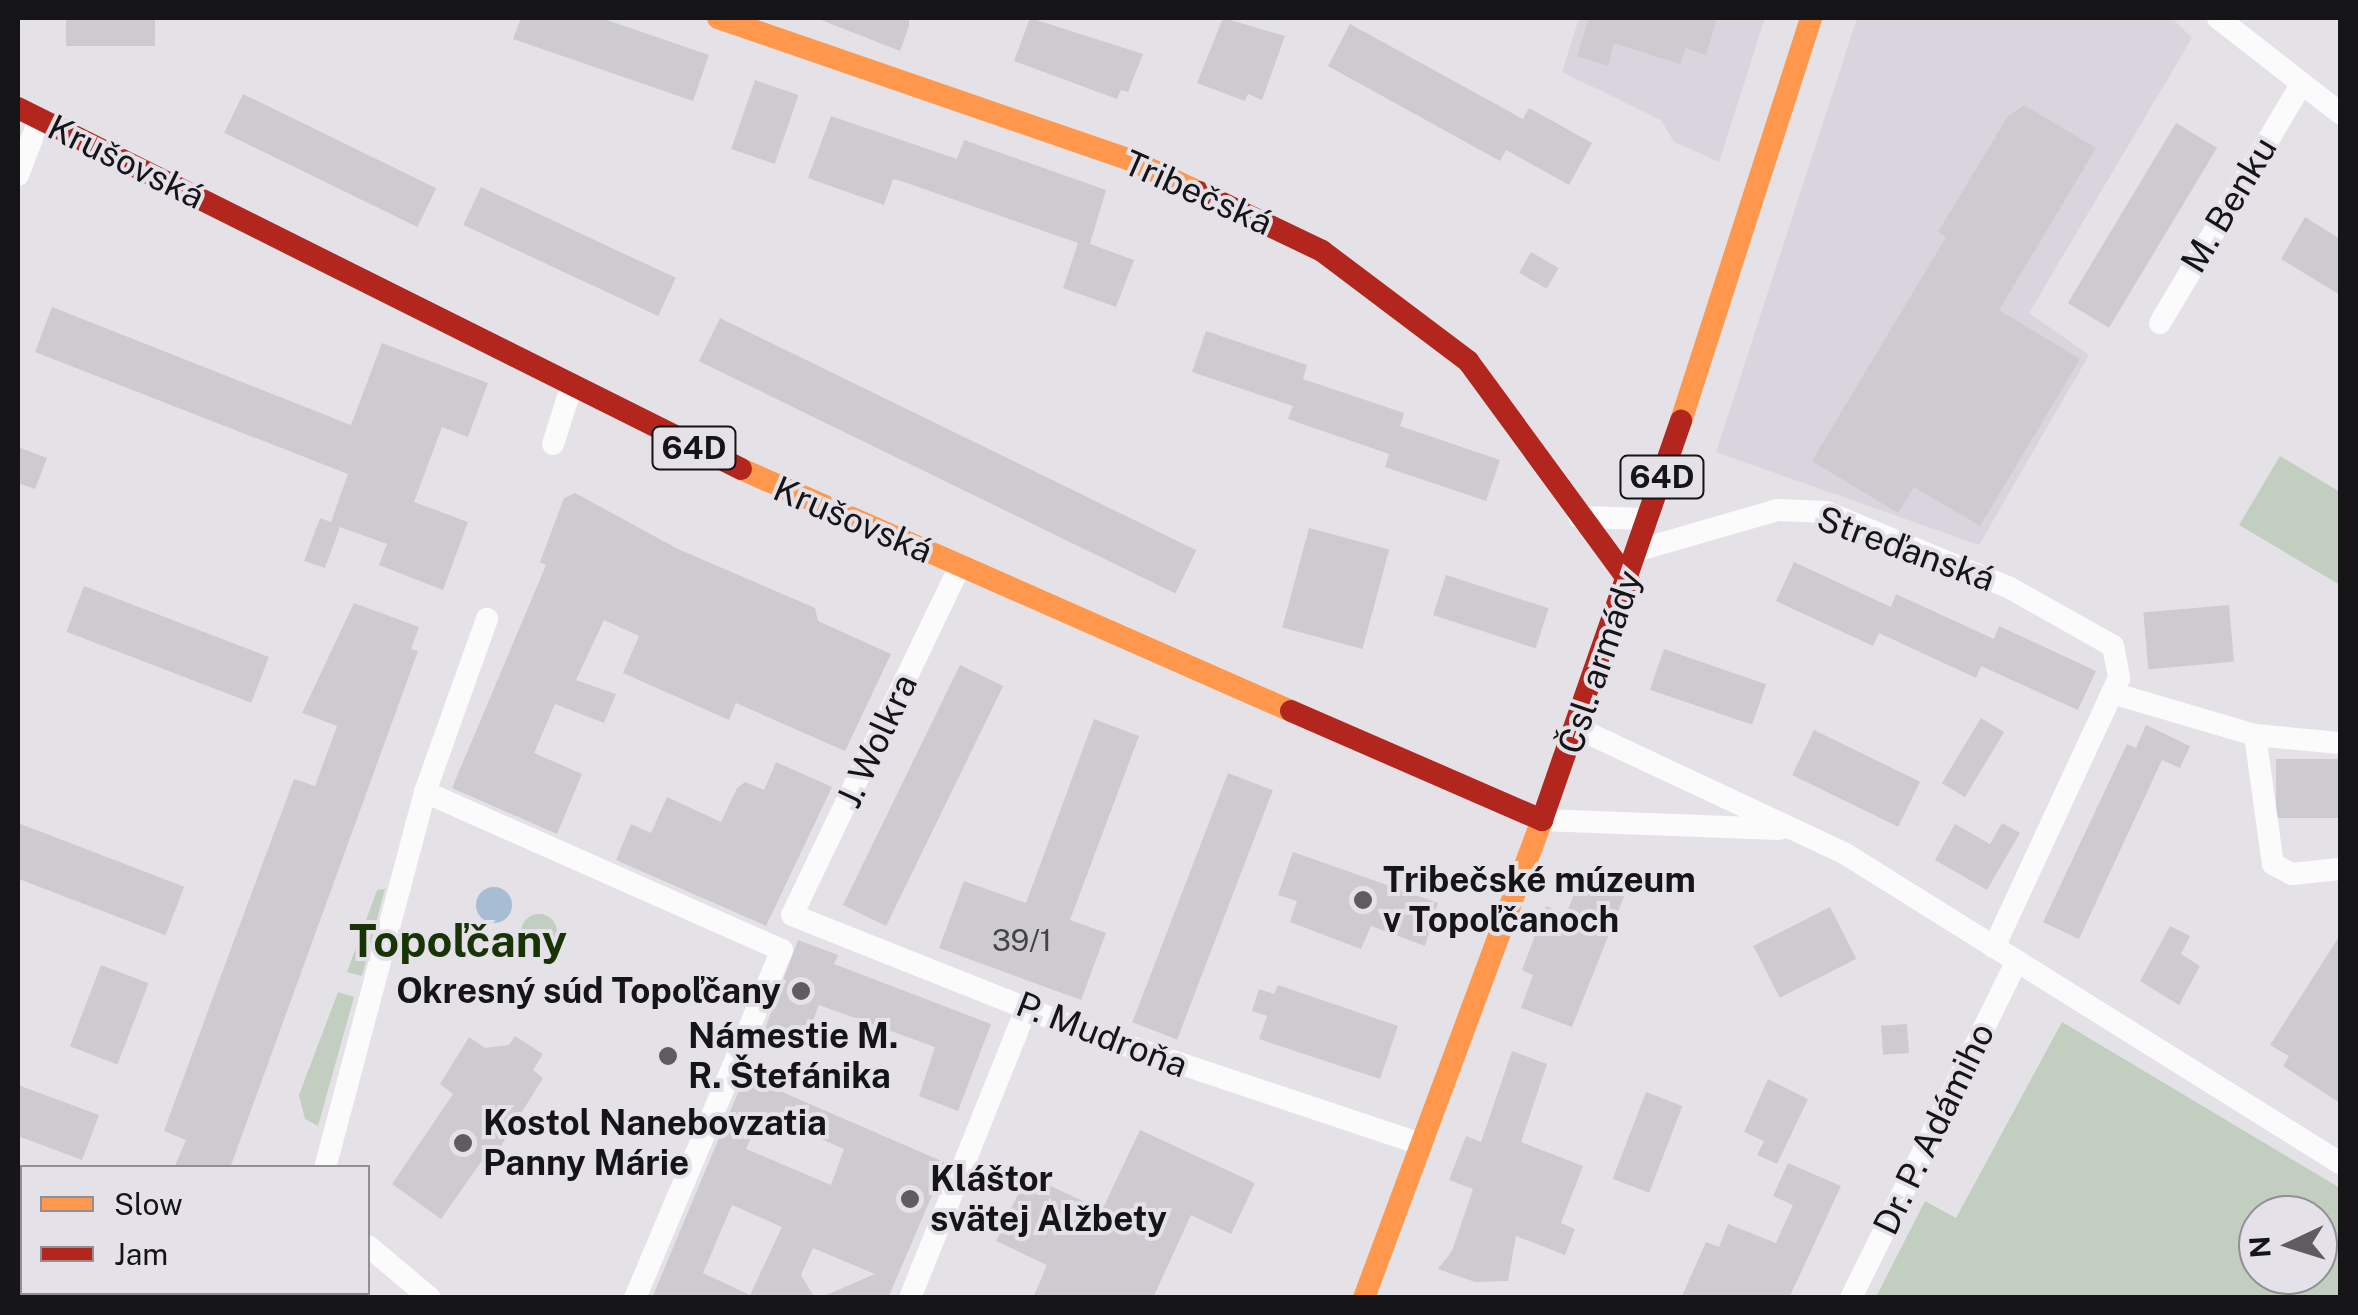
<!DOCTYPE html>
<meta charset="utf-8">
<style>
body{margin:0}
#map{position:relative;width:2358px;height:1315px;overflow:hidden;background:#e5e2e7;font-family:"Public Sans",sans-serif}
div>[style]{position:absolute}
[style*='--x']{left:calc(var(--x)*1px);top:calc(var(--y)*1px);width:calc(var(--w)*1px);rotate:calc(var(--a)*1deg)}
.built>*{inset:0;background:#dad4de}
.green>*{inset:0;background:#c2cfc0}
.round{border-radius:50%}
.water>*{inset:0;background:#a6bdd3}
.building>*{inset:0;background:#cdcbcf;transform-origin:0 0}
.street>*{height:22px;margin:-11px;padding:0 11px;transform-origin:11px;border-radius:11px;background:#fbfbfb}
.slow>*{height:22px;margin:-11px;padding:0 11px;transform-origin:11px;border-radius:11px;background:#ff974d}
.jam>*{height:22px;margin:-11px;padding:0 11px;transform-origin:11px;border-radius:11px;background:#b3261e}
.dots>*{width:28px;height:28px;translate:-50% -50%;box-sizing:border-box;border:5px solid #e5e1e8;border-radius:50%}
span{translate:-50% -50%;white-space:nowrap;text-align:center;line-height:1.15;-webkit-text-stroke:8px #e5e1e8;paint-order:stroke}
.number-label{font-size:30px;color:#444345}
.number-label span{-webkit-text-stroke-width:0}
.shield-label span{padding:2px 8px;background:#e5e1e8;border:2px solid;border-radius:8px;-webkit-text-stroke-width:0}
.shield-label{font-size:32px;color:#151416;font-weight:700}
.street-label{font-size:35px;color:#151416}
.poi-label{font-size:35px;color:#151416;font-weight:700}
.left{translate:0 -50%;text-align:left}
.right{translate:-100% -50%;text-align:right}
.district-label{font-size:45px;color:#183405;font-weight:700}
.frame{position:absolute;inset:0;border:20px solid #151416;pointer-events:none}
.legend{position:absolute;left:20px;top:1165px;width:350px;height:130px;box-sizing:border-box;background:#e5e1e8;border:2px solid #928f94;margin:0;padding:12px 18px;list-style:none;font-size:30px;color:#151416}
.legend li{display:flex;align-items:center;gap:20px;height:50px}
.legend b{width:50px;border:2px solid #928f94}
.north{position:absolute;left:2238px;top:1195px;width:100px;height:100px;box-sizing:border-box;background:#e5e1e8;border:2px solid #928f94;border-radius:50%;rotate:266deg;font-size:28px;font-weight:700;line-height:40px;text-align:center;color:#151416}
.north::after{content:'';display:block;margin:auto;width:35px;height:45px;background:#5e5c5f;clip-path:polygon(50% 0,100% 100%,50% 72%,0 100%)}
</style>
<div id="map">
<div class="built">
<div style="clip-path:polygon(1579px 18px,1765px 18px,1719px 162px,1674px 142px,1661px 120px,1562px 72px)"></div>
<div style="clip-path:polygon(1857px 18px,2172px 18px,2192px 38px,2029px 313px,2089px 355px,1979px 545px,1716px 452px)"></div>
</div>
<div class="green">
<div style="clip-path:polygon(2280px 456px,2340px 492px,2340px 585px,2239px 525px)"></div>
<div style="clip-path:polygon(385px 889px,362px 976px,347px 972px,377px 890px)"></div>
<div class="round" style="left:521px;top:914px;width:36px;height:36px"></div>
<div style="clip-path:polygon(338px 992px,354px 997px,318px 1126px,305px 1119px,299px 1095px)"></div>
<div style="clip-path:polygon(evenodd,2062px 1022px,2340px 1188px,2340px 1297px,1876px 1297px,1925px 1201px,1956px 1218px,2062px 1022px,2258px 1215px,2318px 1215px,2318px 1275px,2258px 1275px,2258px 1215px)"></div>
</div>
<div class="water">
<div class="round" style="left:476px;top:887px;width:36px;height:36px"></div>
</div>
<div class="building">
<div style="left:66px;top:18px;width:89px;height:28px"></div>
<div style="clip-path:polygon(521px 18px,601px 18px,709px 55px,693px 101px,513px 39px)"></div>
<div style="clip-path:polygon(816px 18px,909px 18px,909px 26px,900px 51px)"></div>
<div style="clip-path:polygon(1030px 18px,1143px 54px,1128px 92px,1121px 90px,1117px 99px,1014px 61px)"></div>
<div style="clip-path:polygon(1223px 18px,1285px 36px,1262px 100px,1248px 94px,1245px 101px,1197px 83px)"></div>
<div style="clip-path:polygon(1589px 18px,1717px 18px,1706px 55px,1686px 48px,1680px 64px,1614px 43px,1608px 66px,1577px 56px)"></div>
<div style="clip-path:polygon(1350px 24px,1523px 119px,1529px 108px,1592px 143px,1569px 185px,1506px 150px,1500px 161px,1328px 66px)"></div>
<div style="left:755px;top:80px;width:46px;height:73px;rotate:19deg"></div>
<div style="left:243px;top:94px;width:215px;height:43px;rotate:26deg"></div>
<div style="clip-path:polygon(2024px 105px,2096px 148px,1999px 310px,2080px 359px,1980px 526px,1914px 487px,1898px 513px,1812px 461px,1946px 237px,1938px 232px,2008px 116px)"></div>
<div style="clip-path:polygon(831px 116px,957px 159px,964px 140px,1106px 190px,1090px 244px,1134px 260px,1116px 307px,1063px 288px,1078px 243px,904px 182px,893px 179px,884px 205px,808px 178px)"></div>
<div style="left:2176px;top:123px;width:48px;height:210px;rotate:31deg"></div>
<div style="left:481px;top:187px;width:215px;height:42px;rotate:25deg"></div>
<div style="clip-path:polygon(2305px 217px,2340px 239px,2340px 295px,2281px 259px)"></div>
<div style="left:1531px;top:252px;width:32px;height:24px;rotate:30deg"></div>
<div style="clip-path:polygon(52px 307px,351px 425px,382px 343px,488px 383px,468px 437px,442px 427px,414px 502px,468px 522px,443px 590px,379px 565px,387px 544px,340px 527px,325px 568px,304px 561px,320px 518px,331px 522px,348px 474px,35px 352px)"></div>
<div style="left:720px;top:318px;width:530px;height:48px;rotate:26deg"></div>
<div style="clip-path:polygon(1206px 331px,1307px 365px,1303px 379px,1404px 413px,1400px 426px,1500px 460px,1486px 501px,1385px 467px,1389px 454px,1288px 419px,1293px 406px,1192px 372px)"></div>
<div style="clip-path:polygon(18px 447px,47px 458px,35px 489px,18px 483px)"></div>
<div style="clip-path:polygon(575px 493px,678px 549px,815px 608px,818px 621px,891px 654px,845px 751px,736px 703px,729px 720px,623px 673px,639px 636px,604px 620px,576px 680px,616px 694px,604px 723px,555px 704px,534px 753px,582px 774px,557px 834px,452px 788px,546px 565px,540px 562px,564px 498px)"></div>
<div style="left:1309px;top:528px;width:83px;height:103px;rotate:15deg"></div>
<div style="clip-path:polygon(1794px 562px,1891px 607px,1896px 594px,1994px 639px,1999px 626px,2096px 671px,2078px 710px,1981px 666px,1976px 678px,1879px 633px,1873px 646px,1776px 601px)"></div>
<div style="left:1446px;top:575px;width:108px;height:42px;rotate:18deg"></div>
<div style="left:84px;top:586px;width:198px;height:49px;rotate:21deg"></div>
<div style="clip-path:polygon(354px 603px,419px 627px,411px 649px,418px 651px,230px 1168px,174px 1168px,186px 1140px,164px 1131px,213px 997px,294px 779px,315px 786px,337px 726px,302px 713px)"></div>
<div style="left:2229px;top:605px;width:57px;height:86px;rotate:85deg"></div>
<div style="left:1664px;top:649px;width:108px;height:43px;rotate:19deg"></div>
<div style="left:960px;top:665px;width:48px;height:267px;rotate:26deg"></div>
<div style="left:1981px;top:718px;width:27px;height:76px;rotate:31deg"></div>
<div style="clip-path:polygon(1094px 719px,1139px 736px,1070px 920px,1106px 933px,1081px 1000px,939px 948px,964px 881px,1026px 903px)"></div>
<div style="clip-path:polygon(2146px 725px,2190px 746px,2180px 768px,2162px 760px,2079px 939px,2043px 922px,2127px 744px,2136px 748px)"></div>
<div style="left:1814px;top:730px;width:118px;height:50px;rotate:26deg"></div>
<div style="left:2340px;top:759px;width:59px;height:64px;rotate:90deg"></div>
<div style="clip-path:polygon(776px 762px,832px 787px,766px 926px,616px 860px,631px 824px,651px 833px,667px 797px,721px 822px,737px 788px,745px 782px,764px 790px)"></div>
<div style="left:1228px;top:773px;width:48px;height:267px;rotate:21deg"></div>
<div style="left:18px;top:823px;width:178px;height:52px;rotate:21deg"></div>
<div style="clip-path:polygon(2002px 823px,2020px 833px,1987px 890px,1935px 860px,1955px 824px,1990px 844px)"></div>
<div style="clip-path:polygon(1293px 852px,1438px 903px,1425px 946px,1371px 926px,1361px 949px,1290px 922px,1297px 901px,1278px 895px)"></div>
<div style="clip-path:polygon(1599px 877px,1627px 889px,1572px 1027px,1521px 1008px,1533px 975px,1522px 970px,1546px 906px,1566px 915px,1580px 878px,1596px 884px)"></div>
<div style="left:1830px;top:907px;width:58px;height:86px;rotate:63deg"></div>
<div style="clip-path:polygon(2170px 926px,2190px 936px,2181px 954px,2200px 966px,2179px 1005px,2140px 981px)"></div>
<div style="clip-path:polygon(2340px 935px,2340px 1103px,2283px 1066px,2289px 1056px,2270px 1045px)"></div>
<div style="clip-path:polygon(798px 940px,838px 955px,834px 964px,991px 1024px,958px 1111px,919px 1096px,935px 1047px,819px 1005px,801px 1051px,762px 1037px)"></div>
<div style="left:101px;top:965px;width:51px;height:87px;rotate:21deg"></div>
<div style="clip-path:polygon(1278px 985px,1398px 1026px,1380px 1079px,1259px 1039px,1267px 1016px,1252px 1011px,1259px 989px,1274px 994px)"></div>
<div style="left:1907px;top:1024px;width:29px;height:26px;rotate:86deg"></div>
<div style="clip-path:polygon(515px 1036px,543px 1054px,533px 1070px,543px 1078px,491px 1162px,481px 1162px,441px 1219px,392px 1184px,453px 1094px,440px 1084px,469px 1037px,485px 1048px,509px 1045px)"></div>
<div style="clip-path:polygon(1512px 1051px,1547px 1064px,1521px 1142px,1583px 1166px,1561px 1223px,1575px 1229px,1565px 1255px,1516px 1236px,1508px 1281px,1475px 1282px,1438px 1269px,1452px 1251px,1473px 1189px,1449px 1180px,1466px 1136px,1481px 1142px)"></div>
<div style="clip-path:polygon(evenodd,745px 1076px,946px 1163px,888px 1298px,819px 1298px,875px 1274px,813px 1248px,801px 1275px,815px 1298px,652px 1298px,745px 1076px,762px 1113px,844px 1149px,831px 1185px,746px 1149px,762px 1113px,745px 1076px,732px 1205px,782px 1227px,750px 1295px,703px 1273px,732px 1205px)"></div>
<div style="clip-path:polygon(1768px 1079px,1808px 1099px,1777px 1164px,1757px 1155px,1764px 1141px,1744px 1132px)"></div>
<div style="clip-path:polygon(18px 1085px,99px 1115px,82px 1160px,18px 1136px)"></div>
<div style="left:1646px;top:1092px;width:39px;height:93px;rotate:21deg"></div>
<div style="clip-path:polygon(1140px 1130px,1255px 1183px,1231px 1234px,1191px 1215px,1153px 1298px,1033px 1298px,1047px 1265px,996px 1241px,1027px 1175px,1102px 1210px)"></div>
<div style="clip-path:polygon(1788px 1163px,1841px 1186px,1789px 1298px,1681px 1298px,1706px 1242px,1719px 1247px,1728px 1224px,1776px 1243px,1793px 1205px,1773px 1196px)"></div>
</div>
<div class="street">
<div style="--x:2218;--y:18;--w:155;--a:37.9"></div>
<div style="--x:18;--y:175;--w:59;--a:-69.1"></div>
<div style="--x:2160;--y:323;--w:273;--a:-59.4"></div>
<div style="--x:553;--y:444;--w:59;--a:-72.2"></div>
<div style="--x:1579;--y:517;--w:69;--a:1.7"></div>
<div style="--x:1639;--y:550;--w:145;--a:-16.1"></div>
<div style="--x:1778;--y:510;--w:48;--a:2.4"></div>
<div style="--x:1826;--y:512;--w:199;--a:22.4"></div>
<div style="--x:2010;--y:588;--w:118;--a:29.4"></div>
<div style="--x:2113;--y:646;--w:33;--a:79"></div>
<div style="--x:2119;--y:678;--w:297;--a:114.9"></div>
<div style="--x:960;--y:566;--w:387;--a:115.7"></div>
<div style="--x:792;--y:915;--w:320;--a:21.7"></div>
<div style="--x:1089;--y:1033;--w:346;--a:18.5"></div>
<div style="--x:2112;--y:693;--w:149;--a:16.4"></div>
<div style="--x:2255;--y:735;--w:130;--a:82.1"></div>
<div style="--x:2273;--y:864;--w:21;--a:28"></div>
<div style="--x:2292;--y:874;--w:48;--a:-5.9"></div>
<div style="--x:1577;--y:728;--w:295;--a:25.1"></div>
<div style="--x:1844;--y:853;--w:585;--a:32.01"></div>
<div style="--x:2255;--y:735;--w:85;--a:5.4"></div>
<div style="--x:425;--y:792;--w:390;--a:23.9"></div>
<div style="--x:782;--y:950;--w:378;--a:112.9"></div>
<div style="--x:1542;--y:820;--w:237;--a:2.2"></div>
<div style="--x:325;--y:1168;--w:389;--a:-75.1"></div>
<div style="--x:425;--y:792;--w:184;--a:-70.3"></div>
<div style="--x:18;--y:1195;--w:4;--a:27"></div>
<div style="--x:368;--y:1246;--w:81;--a:40"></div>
<div style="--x:234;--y:1298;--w:7;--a:-63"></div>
<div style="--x:910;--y:1298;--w:314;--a:-68.1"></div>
<div style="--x:1851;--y:1298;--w:376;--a:-63.8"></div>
</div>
<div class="slow">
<div style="--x:718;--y:18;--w:437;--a:19"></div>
<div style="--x:1131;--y:160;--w:75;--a:25.2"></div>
<div style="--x:1681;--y:421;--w:423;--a:-72.1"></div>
<div style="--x:741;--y:469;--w:601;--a:23.75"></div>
<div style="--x:1364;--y:1298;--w:510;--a:-69.58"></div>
</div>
<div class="jam">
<div style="--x:18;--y:108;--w:808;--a:26.53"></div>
<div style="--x:1199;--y:192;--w:136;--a:25.6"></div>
<div style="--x:1322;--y:251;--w:183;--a:37"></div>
<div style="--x:1468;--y:361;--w:273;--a:53.8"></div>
<div style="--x:1291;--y:711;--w:274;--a:23.5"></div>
<div style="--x:1542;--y:820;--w:423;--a:-70.8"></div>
</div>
<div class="dots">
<div style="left:1363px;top:900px;background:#5e5c5f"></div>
<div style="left:801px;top:991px;background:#5e5c5f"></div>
<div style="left:668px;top:1056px;background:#5e5c5f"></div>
<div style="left:463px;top:1143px;background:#5e5c5f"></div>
<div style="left:910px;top:1199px;background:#5e5c5f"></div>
</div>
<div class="number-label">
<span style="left:1022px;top:940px">39/1</span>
</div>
<div class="shield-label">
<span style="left:694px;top:448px">64D</span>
<span style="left:1662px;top:477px">64D</span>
</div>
<div class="street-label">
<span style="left:126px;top:162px;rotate:26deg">Krušovská</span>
<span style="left:1198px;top:193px;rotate:24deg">Tribečská</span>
<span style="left:2229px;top:205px;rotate:-59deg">M. Benku</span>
<span style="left:853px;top:520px;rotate:23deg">Krušovská</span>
<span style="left:1906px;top:549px;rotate:20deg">Streďanská</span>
<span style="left:1600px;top:662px;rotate:-71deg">Čsl. armády</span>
<span style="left:877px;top:741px;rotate:-65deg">J. Wolkra</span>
<span style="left:1102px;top:1035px;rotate:21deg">P. Mudroňa</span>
<span style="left:1934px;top:1129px;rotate:-64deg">Dr. P. Adámiho</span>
</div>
<div class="poi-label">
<span class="left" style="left:1383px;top:900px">Tribečské múzeum<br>v Topoľčanoch</span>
<span class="right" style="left:781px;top:991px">Okresný súd Topoľčany</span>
<span class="left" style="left:688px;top:1056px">Námestie M.<br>R. Štefánika</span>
<span class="left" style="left:483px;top:1143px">Kostol Nanebovzatia<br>Panny Márie</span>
<span class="left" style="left:930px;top:1199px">Kláštor<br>svätej Alžbety</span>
</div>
<div class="district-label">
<span style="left:458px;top:941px">Topoľčany</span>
</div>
<div class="frame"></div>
<ul class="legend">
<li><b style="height:12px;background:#ff974d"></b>Slow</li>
<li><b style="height:12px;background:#b3261e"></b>Jam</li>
</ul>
<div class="north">N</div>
</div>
